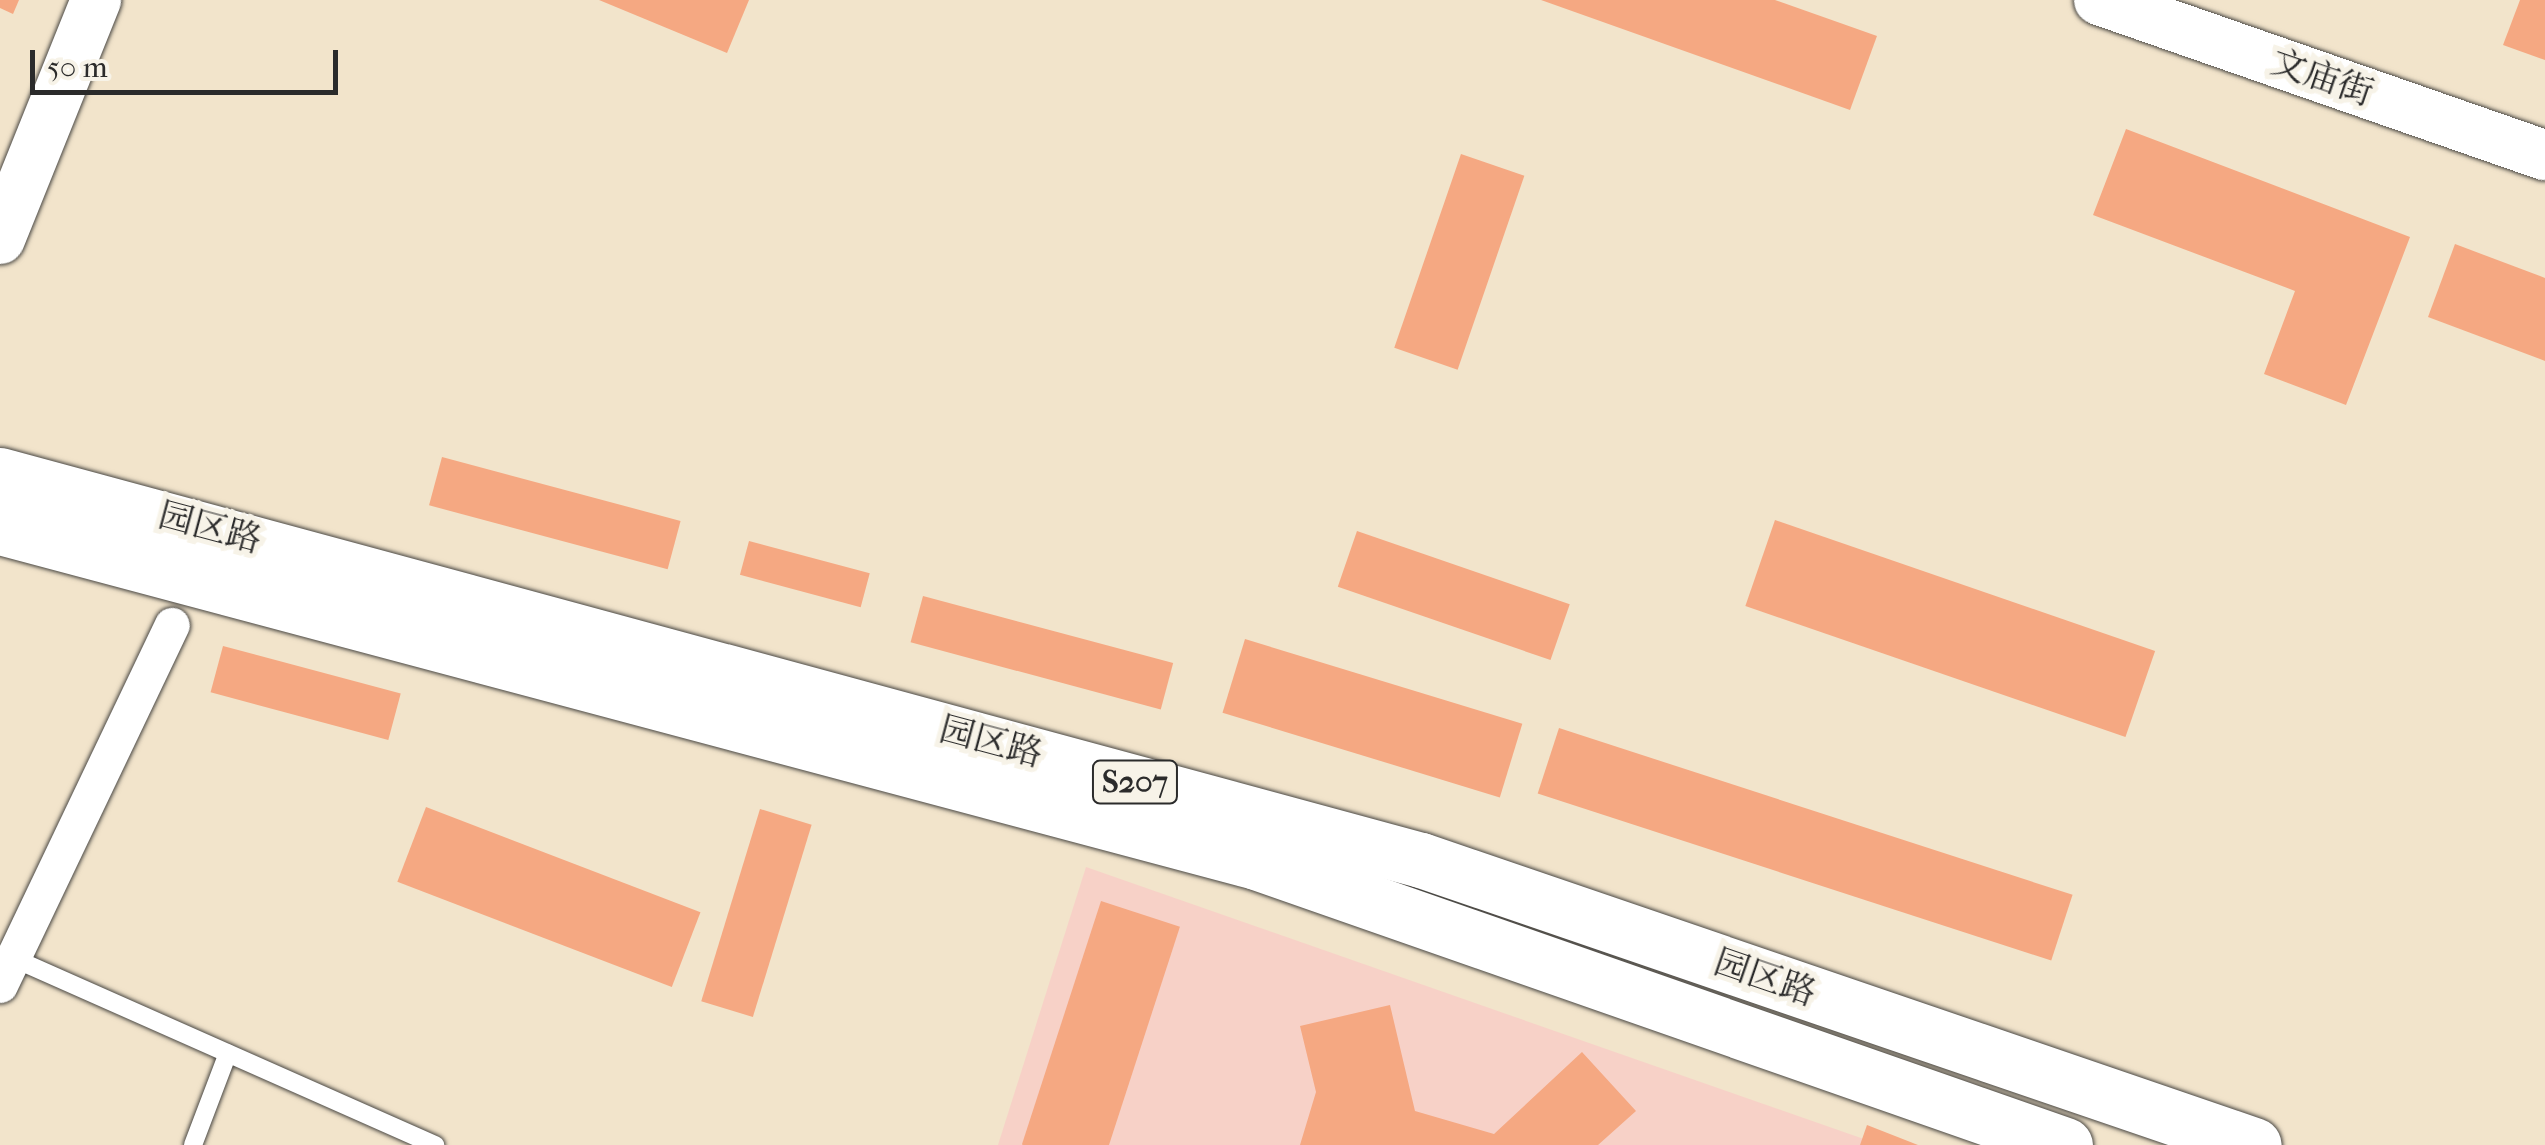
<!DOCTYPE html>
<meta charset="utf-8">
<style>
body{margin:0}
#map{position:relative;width:2545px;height:1145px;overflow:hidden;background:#f2e4cb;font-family:"IM FELL French Canon","Noto Serif SC",serif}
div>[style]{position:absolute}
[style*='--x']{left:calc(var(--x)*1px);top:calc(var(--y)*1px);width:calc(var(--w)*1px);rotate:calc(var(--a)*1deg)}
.built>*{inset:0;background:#f7d1c7}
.building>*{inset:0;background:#f5a882;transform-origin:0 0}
.roads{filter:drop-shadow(0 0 2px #494743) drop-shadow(0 0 2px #494743)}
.service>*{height:18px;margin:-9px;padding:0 9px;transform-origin:9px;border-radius:9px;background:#fff}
.minor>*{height:35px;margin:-17.5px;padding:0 17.5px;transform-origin:17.5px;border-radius:17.5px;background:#fff}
.secondary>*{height:50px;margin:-25px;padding:0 25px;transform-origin:25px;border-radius:25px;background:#fff}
.primary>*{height:55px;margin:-27.5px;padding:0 27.5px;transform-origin:27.5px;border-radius:27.5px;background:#fff}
span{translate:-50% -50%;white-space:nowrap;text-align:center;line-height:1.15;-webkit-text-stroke:10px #f7f3e8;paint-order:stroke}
.shield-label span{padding:2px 8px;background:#f7f3e8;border:2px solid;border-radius:8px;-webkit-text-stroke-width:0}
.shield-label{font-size:32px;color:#2b2b2b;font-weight:700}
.street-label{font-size:35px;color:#2b2b2b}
.scale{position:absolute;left:30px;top:50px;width:308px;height:45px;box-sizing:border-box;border:5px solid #2b2b2b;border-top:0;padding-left:12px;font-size:30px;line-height:35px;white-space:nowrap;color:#2b2b2b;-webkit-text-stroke:8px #f7f3e8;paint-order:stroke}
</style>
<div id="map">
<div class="built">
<div style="clip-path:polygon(1086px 867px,1881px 1145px,998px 1145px)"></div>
</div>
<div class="building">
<div style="clip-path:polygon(0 0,19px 0,13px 14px,0 8px)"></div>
<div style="clip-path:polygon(599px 0,749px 0,727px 53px)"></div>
<div style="clip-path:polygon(1541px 0,1775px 0,1877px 36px,1850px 110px)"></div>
<div style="clip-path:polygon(2520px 0,2545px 0,2545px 60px,2503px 45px)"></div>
<div style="clip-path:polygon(2126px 129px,2410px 237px,2346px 405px,2264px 374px,2295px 291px,2093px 215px)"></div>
<div style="left:1461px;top:154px;width:67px;height:205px;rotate:19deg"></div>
<div style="clip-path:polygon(2455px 244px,2545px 278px,2545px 361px,2428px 317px)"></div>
<div style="left:442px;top:457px;width:247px;height:50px;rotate:15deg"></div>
<div style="left:1775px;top:520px;width:402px;height:91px;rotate:19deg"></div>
<div style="left:1357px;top:531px;width:225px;height:59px;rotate:19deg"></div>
<div style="left:749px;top:541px;width:125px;height:35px;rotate:15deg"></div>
<div style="left:923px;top:596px;width:259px;height:48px;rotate:15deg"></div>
<div style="left:1245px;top:639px;width:290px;height:77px;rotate:17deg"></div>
<div style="left:223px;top:646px;width:184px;height:48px;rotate:15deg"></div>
<div style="left:1559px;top:728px;width:540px;height:69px;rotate:18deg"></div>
<div style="left:426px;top:807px;width:294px;height:80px;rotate:21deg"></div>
<div style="left:760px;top:809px;width:54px;height:201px;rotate:17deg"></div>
<div style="left:1101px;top:901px;width:83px;height:256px;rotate:18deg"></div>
<div style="clip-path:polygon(1390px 1005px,1415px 1111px,1494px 1134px,1582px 1052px,1636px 1111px,1598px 1145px,1300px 1145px,1316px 1092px,1300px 1026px)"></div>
<div style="clip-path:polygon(1867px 1125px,1918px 1145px,1860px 1145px)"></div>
</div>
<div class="roads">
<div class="service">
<div style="--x:13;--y:958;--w:462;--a:23.9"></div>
<div style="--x:193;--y:1145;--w:98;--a:-69.2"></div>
</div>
<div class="minor">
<div style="--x:0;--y:985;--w:399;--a:-64.5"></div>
</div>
<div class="secondary">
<div style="--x:2099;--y:0;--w:472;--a:19.2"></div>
<div style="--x:0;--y:239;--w:258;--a:-68.1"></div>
</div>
<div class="primary">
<div style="--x:0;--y:475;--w:1472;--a:15.16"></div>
<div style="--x:1421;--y:860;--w:880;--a:18.89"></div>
<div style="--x:0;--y:527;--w:1300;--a:14.93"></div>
<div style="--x:1256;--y:862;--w:857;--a:19.28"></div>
</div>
</div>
<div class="shield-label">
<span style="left:1135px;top:782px">S207</span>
</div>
<div class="street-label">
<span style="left:2322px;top:78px;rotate:19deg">文庙街</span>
<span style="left:210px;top:528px;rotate:15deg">园区路</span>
<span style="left:991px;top:742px;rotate:15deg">园区路</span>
<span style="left:1765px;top:978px;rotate:19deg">园区路</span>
</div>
<div class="scale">50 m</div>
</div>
